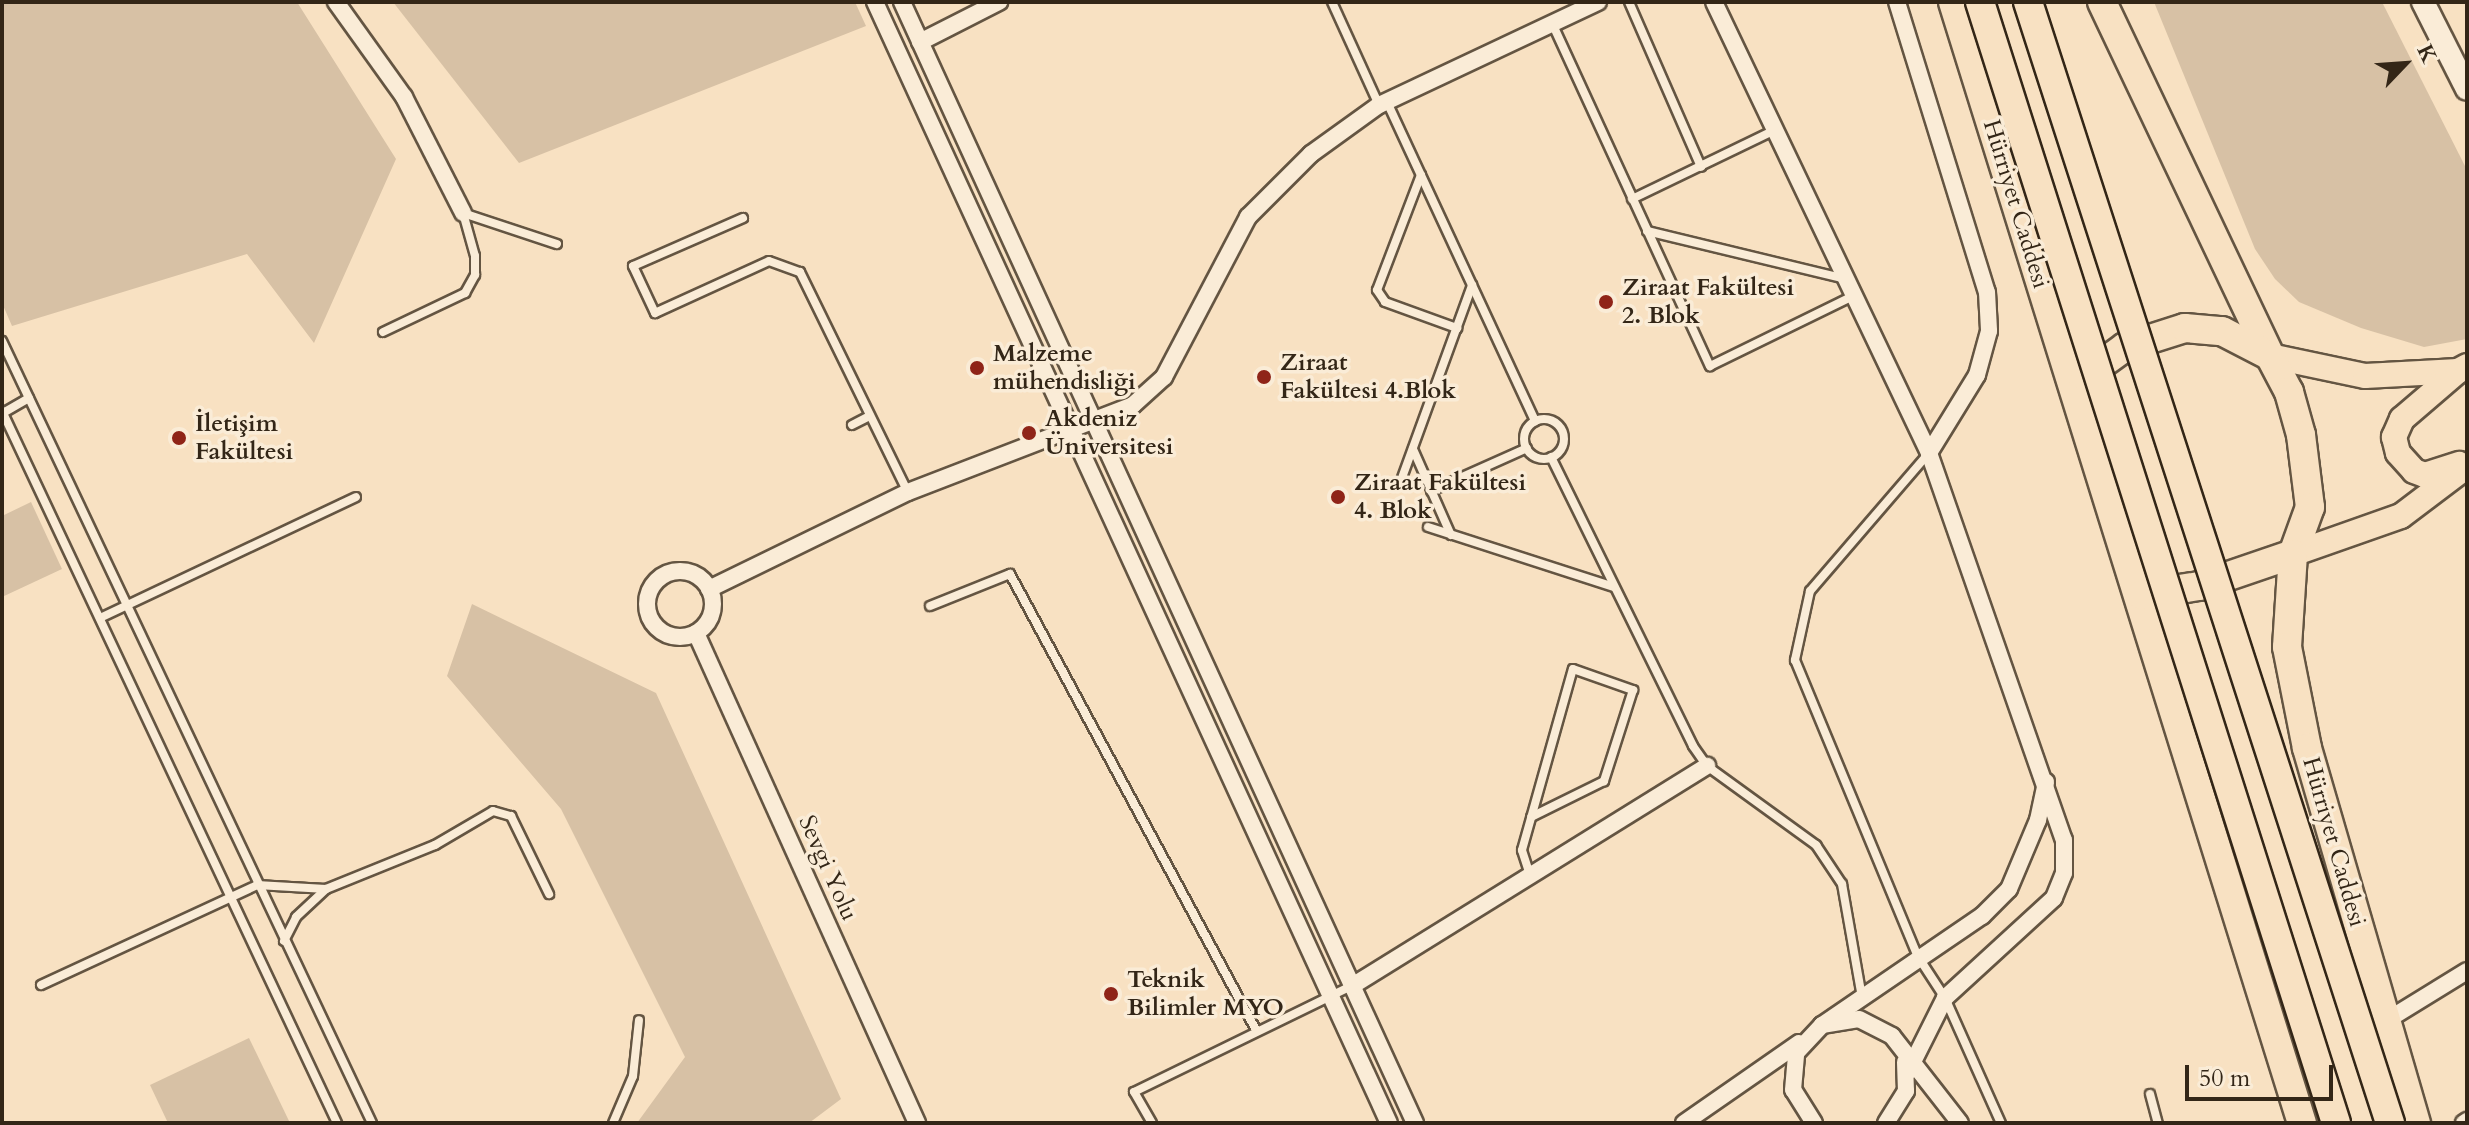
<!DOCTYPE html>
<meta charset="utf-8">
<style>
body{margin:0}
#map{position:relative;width:2469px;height:1125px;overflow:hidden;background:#f8e1c2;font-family:Cardo,serif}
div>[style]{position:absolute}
.green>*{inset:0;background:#d7c1a5}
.roads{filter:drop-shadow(2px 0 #645542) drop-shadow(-2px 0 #645542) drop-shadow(0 2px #645542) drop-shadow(0 -2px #645542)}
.lane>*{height:8px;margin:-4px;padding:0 4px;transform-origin:4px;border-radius:4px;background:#faecd7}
.lane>.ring{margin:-4px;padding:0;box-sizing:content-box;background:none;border:8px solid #faecd7;border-radius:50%}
.street>*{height:16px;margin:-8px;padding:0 8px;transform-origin:8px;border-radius:8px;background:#faecd7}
.street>.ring{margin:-8px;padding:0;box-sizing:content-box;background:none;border:16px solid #faecd7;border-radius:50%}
.secondary>*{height:22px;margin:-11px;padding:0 11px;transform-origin:11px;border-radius:11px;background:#faecd7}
.primary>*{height:24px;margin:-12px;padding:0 12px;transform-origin:12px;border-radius:12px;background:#f8e1c2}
.highway>*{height:28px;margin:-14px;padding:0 14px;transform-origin:14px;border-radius:14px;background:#f8e1c2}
.bridges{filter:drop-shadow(2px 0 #332617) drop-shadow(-2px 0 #332617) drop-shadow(0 2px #332617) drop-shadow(0 -2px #332617)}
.highway-bridge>*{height:28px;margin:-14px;padding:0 14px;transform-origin:14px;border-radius:14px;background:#f8e1c2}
.dots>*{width:22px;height:22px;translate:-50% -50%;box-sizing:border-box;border:4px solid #faecd7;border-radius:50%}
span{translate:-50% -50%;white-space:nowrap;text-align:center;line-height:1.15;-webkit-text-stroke:7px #faecd7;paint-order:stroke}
.street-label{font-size:24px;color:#332617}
.poi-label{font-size:24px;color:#332617;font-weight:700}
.left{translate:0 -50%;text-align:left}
.frame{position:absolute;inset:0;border:4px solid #332617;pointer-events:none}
.north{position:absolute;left:2365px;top:24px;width:80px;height:80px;-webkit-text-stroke:6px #faecd7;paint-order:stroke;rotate:65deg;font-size:22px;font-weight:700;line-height:32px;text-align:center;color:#332617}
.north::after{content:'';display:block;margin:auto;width:28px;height:36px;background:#332617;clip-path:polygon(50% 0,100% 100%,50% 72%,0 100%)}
.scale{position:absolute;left:2185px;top:1065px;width:148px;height:36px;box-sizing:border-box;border:4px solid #332617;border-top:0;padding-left:10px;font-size:24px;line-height:28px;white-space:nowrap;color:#332617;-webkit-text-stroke:6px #faecd7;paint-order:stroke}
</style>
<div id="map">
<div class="green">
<i style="clip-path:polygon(2px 2px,297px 2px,396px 159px,314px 343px,247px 254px,12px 326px,2px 303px)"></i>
<i style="clip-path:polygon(393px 2px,855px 2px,866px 26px,519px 163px)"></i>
<i style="clip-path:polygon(2154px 2px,2382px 2px,2467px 170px,2467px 339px,2424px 347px,2361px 328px,2299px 302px,2275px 279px,2255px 249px)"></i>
<i style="clip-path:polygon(31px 502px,62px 569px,2px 597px,2px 516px)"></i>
<i style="clip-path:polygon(472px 604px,656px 693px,841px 1099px,809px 1123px,637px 1123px,685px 1057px,561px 809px,447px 676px)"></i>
<i style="clip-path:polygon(249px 1038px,290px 1123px,168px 1123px,150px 1085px)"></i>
</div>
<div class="roads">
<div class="lane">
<i style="left:1332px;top:2px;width:113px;rotate:65.5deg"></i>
<i style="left:1629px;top:2px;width:180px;rotate:66.4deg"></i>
<i style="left:1552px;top:23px;width:378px;rotate:65.3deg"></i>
<i style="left:1710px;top:366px;width:159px;rotate:-26.1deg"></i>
<i style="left:1387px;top:102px;width:352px;rotate:65.1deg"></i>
<i style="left:1421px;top:175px;width:123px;rotate:110.9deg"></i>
<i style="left:1377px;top:290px;width:14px;rotate:56deg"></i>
<i style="left:1385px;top:302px;width:77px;rotate:19.9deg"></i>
<i style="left:1632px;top:199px;width:159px;rotate:-25.8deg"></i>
<i style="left:463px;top:213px;width:99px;rotate:18.3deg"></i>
<i style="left:743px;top:218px;width:120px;rotate:156.4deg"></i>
<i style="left:633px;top:266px;width:52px;rotate:64.9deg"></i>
<i style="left:655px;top:313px;width:125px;rotate:-24.5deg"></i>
<i style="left:769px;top:261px;width:33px;rotate:20deg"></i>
<i style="left:800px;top:272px;width:245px;rotate:63.9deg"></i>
<i style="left:1647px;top:231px;width:204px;rotate:13.6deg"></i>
<i style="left:383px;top:332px;width:91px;rotate:-25.4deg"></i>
<i style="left:465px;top:293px;width:21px;rotate:-61deg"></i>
<i style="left:475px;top:275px;width:19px;rotate:-90deg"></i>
<i style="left:475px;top:256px;width:45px;rotate:-105.6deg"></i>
<i style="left:2px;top:341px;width:865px;rotate:64.68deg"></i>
<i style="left:2px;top:411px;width:787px;rotate:64.8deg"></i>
<i style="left:3px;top:413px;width:30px;rotate:-30deg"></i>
<i class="ring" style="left:1524px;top:419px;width:32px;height:32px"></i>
<i style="left:852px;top:425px;width:20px;rotate:-27deg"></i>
<i style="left:1413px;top:449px;width:94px;rotate:66.2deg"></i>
<i style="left:1928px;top:454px;width:181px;rotate:130.7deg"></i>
<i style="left:1810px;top:591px;width:71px;rotate:102.3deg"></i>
<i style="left:1795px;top:660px;width:319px;rotate:67.5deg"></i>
<i style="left:1917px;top:955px;width:51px;rotate:56.9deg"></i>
<i style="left:1945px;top:998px;width:137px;rotate:65.9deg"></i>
<i style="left:1551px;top:457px;width:322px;rotate:63.8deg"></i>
<i style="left:1693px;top:746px;width:24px;rotate:55deg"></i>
<i style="left:1707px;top:766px;width:135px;rotate:35.9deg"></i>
<i style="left:1816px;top:845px;width:47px;rotate:56.3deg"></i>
<i style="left:1842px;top:884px;width:115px;rotate:80deg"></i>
<i style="left:1399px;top:486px;width:214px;rotate:-70deg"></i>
<i style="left:1431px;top:491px;width:105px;rotate:-24.1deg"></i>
<i style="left:1428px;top:527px;width:195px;rotate:17.9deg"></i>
<i style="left:930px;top:606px;width:86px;rotate:-21.8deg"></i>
<i style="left:1010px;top:574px;width:518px;rotate:61.65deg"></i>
<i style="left:100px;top:618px;width:283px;rotate:-25.3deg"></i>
<i style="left:1530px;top:875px;width:26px;rotate:-108deg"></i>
<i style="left:1522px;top:850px;width:188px;rotate:-74.3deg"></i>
<i style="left:1573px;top:669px;width:64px;rotate:19.3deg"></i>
<i style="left:1633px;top:690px;width:96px;rotate:107.7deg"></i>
<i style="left:1604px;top:781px;width:81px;rotate:153.7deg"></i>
<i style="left:284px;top:941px;width:27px;rotate:-63deg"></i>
<i style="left:296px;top:917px;width:41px;rotate:-43deg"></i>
<i style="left:326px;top:889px;width:118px;rotate:-22deg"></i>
<i style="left:435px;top:845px;width:67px;rotate:-30.4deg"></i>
<i style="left:493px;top:811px;width:19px;rotate:16deg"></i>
<i style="left:511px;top:816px;width:87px;rotate:64deg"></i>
<i style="left:41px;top:985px;width:238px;rotate:-24.8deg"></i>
<i style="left:257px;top:885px;width:69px;rotate:3.3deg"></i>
<i style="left:2150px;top:1094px;width:30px;rotate:75deg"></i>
<i style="left:613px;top:1123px;width:51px;rotate:-66.9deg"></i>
<i style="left:633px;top:1076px;width:56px;rotate:-83.9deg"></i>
<i style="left:1152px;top:1123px;width:36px;rotate:-120deg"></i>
<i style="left:1134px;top:1092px;width:242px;rotate:-26deg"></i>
</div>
<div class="street">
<i style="left:336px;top:2px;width:117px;rotate:54.4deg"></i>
<i style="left:404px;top:97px;width:130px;rotate:63deg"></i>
<i style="left:875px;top:2px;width:1233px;rotate:65.37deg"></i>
<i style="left:902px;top:2px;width:1233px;rotate:65.41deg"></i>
<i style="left:1714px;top:2px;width:500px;rotate:64.5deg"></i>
<i style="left:1929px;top:453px;width:410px;rotate:70.8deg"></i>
<i style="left:2064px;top:840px;width:33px;rotate:90deg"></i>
<i style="left:2064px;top:873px;width:27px;rotate:112deg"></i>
<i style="left:2054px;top:898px;width:148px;rotate:137.5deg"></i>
<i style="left:1945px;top:998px;width:83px;rotate:116.6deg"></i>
<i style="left:1897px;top:2px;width:304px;rotate:72.8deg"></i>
<i style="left:1987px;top:292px;width:39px;rotate:87deg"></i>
<i style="left:1989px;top:331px;width:46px;rotate:105.3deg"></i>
<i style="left:1977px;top:375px;width:92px;rotate:121.6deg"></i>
<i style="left:920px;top:42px;width:89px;rotate:-26.9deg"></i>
<i class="ring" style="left:647px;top:571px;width:50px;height:50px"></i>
<i style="left:709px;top:589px;width:221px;rotate:-26deg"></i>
<i style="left:908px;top:492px;width:241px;rotate:-21.1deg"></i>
<i style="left:1133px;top:405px;width:42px;rotate:-42.1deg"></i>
<i style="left:1164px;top:377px;width:181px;rotate:-62.3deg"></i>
<i style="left:1248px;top:217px;width:89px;rotate:-45deg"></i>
<i style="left:1311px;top:154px;width:84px;rotate:-35.8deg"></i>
<i style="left:1379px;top:105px;width:242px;rotate:-25.2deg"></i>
<i style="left:696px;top:633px;width:538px;rotate:65.72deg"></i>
<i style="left:1352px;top:986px;width:418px;rotate:-31.8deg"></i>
<i style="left:2384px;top:1022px;width:97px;rotate:-31.6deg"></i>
<i style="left:1822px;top:1025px;width:194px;rotate:-34.3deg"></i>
<i style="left:1982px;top:916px;width:38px;rotate:-45deg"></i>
<i style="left:2009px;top:889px;width:75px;rotate:-67.2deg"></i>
<i style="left:2038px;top:820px;width:39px;rotate:-78deg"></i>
<i style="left:1684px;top:1123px;width:140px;rotate:-34.8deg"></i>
<i style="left:1814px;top:1123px;width:39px;rotate:-122deg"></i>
<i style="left:1793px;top:1090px;width:37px;rotate:-85deg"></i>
<i style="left:1796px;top:1053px;width:38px;rotate:-47deg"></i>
<i style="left:1822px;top:1025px;width:37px;rotate:-9deg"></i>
<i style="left:1859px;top:1019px;width:37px;rotate:27deg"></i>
<i style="left:1892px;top:1036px;width:110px;rotate:52deg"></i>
<i style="left:1886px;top:1123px;width:38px;rotate:-58deg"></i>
<i style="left:1906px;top:1091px;width:29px;rotate:-92deg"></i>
<i style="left:2464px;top:1123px;width:4px;rotate:-34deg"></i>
</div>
<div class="secondary">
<i style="left:2423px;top:2px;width:97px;rotate:63.2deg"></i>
</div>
<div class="primary">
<i style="left:2270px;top:356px;width:97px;rotate:11.9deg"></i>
<i style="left:2365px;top:376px;width:93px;rotate:-3.1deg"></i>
<i style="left:2458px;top:371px;width:10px;rotate:-29deg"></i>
<i style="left:2458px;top:371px;width:74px;rotate:139.4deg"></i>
<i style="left:2402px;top:419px;width:20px;rotate:114deg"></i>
<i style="left:2394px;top:437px;width:16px;rotate:76deg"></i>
<i style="left:2398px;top:453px;width:24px;rotate:48deg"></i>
<i style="left:2414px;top:471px;width:12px;rotate:20deg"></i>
<i style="left:2425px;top:475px;width:36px;rotate:-18deg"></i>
<i style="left:2293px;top:554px;width:114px;rotate:-19.4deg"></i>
<i style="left:2401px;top:516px;width:83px;rotate:-37.1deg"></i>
</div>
<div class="highway">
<i style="left:1953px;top:2px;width:1174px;rotate:72.71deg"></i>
<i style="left:2102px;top:2px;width:392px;rotate:64.6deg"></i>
<i style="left:2083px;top:386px;width:10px;rotate:-79deg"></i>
<i style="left:2085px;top:376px;width:49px;rotate:-35.9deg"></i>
<i style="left:2125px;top:347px;width:63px;rotate:-17.6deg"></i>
<i style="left:2185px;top:328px;width:37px;rotate:5deg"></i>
<i style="left:2222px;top:331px;width:54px;rotate:27.5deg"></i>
<i style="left:2270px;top:356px;width:41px;rotate:62.2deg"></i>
<i style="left:2289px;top:392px;width:45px;rotate:74.4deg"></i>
<i style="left:2301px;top:435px;width:73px;rotate:82.9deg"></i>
<i style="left:2310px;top:507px;width:50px;rotate:109.9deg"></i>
<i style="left:2293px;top:554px;width:99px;rotate:161.2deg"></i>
<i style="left:2199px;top:586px;width:58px;rotate:171deg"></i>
<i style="left:2293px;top:554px;width:93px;rotate:93.7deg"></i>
<i style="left:2287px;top:647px;width:103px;rotate:78.8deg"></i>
<i style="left:2307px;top:748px;width:391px;rotate:73.8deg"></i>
</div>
</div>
<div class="bridges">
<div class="highway-bridge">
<i style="left:1980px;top:2px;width:1176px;rotate:72.38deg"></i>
<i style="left:2028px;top:2px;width:1178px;rotate:72.1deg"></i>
</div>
</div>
<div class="dots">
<i style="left:1606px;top:302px;background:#8f2418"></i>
<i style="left:977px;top:368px;background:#8f2418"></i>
<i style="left:1264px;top:377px;background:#8f2418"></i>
<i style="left:1029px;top:433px;background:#8f2418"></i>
<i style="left:179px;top:438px;background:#8f2418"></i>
<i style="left:1338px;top:497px;background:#8f2418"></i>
<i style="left:1111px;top:994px;background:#8f2418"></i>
</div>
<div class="street-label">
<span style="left:2016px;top:204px;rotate:73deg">Hürriyet Caddesi</span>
<span style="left:2334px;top:842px;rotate:74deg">Hürriyet Caddesi</span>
<span style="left:828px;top:868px;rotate:66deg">Sevgi Yolu</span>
</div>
<div class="poi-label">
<span class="left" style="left:1622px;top:302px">Ziraat Fakültesi<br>2. Blok</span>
<span class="left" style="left:993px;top:368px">Malzeme<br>mühendisliği</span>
<span class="left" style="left:1280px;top:377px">Ziraat<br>Fakültesi 4.Blok</span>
<span class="left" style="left:1045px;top:433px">Akdeniz<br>Üniversitesi</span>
<span class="left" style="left:195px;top:438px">İletişim<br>Fakültesi</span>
<span class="left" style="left:1354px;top:497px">Ziraat Fakültesi<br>4. Blok</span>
<span class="left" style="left:1127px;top:994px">Teknik<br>Bilimler MYO</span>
</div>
<div class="frame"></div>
<div class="north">K</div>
<div class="scale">50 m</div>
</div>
